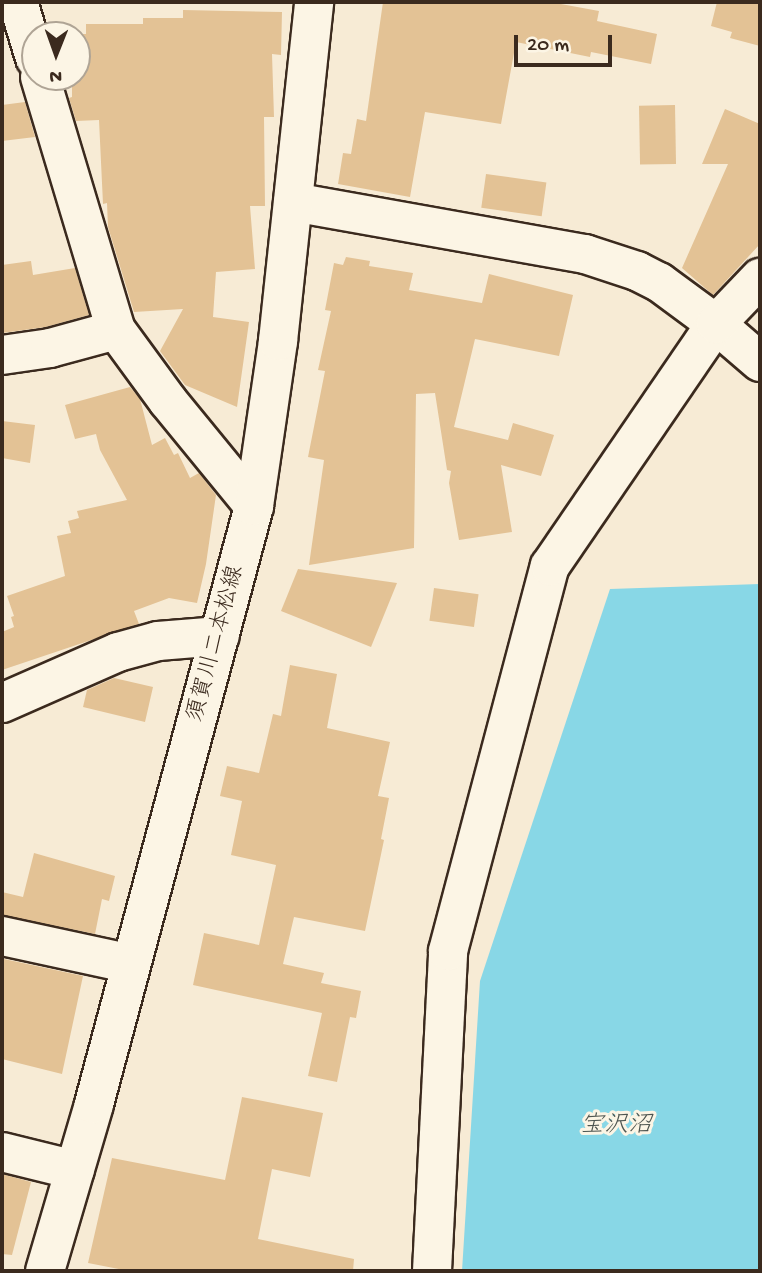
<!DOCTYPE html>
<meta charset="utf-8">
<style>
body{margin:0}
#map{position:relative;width:762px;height:1273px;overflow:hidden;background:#f7ebd5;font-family:"Gochi Hand","Klee One",sans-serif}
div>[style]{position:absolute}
.water>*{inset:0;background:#88d7e6}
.building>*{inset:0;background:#e3c295;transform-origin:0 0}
.roads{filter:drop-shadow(2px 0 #3b2a1e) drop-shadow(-2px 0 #3b2a1e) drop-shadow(0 2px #3b2a1e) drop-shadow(0 -2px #3b2a1e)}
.minor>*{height:38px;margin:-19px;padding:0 19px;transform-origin:19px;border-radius:19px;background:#fcf5e5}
.secondary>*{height:38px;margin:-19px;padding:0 19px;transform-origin:19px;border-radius:19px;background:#fcf5e5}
span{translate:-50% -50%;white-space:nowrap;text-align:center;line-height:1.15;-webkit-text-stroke:6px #fcf5e5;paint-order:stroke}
.street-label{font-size:23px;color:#3b2a1e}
.water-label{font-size:24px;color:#4e5550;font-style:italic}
.frame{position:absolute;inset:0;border:4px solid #3b2a1e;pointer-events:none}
.north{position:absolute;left:21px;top:21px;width:70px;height:70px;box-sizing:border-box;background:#fcf5e5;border:2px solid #afa495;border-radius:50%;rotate:181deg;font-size:19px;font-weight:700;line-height:28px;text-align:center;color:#3b2a1e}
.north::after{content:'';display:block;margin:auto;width:24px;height:32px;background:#3b2a1e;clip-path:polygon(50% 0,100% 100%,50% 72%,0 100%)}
.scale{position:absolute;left:514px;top:35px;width:98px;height:32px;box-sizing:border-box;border:4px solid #3b2a1e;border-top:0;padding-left:9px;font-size:21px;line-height:24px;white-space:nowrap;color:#3b2a1e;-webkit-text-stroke:5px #fcf5e5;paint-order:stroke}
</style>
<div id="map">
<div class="water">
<i style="clip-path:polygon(760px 584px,760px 1271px,462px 1271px,480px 981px,610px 589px)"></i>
</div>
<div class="building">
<i style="clip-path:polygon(383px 2px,550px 2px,599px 11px,597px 21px,657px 34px,651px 64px,591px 52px,590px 57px,516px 42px,501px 124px,425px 112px,410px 197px,338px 184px,343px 153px,351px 154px,357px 119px,366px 121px)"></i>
<i style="clip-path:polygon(717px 2px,760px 2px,760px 46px,730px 38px,732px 32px,711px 26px)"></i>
<i style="clip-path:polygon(183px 10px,282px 12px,281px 55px,272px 54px,274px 117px,264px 117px,265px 206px,250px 206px,255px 269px,216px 272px,213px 317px,249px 322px,237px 407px,185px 385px,160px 351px,183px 309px,134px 312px,108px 227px,107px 203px,103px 204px,99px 120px,76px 121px,69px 98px,72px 97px,72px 77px,77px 77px,77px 35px,71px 34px,86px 34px,86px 24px,143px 24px,143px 18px,183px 18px)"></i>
<i style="clip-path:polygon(25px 102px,35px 137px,2px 141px,2px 105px)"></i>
<i style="left:675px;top:105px;width:59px;height:36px;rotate:89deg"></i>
<i style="clip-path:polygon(725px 109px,760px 124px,760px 244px,713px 295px,682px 268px,728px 164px,702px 164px)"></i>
<i style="left:486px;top:174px;width:61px;height:34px;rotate:8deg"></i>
<i style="clip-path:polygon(346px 257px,370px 261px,369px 266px,413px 273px,409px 290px,482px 303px,489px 274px,573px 295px,559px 356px,475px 339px,454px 427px,508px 440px,513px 423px,554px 435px,541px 476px,501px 465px,512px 532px,459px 540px,449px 483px,451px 471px,447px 470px,435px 393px,416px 394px,414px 548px,309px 565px,324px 460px,308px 457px,325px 371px,318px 370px,331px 311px,325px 310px,334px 263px,343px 265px)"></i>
<i style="clip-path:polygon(31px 261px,33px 275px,75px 268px,89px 315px,46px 327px,2px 333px,2px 265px)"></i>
<i style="clip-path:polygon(130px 387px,140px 399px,152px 445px,165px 438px,174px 455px,178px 453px,190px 478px,199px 473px,216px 495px,206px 564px,197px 603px,169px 598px,134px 611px,139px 624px,2px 670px,2px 632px,14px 627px,11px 617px,14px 616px,7px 596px,65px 576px,57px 536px,71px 533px,68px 521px,79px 518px,77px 511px,127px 500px,100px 450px,96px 434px,75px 439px,65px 405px)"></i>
<i style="clip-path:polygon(2px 421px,35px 425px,30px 463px,2px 458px)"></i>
<i style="clip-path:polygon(298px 569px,397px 583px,371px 647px,281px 611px)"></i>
<i style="left:434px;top:588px;width:45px;height:33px;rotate:8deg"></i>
<i style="clip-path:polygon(290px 665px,337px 674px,327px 728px,390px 742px,378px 796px,389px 798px,381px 839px,384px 840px,365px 931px,294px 917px,283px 964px,324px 973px,321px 983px,361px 991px,356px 1018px,350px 1017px,337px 1082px,308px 1076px,322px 1013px,193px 985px,204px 933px,259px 945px,276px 865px,231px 855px,242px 801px,220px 796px,227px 766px,259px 773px,273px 714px,281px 716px)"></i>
<i style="clip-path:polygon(114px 678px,153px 687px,145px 722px,83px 707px,87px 690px)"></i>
<i style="clip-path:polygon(34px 853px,115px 876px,109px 901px,102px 899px,95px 934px,2px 915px,2px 892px,23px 897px)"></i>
<i style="clip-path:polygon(4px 959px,83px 976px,62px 1074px,2px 1059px)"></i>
<i style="clip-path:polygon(242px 1097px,323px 1113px,310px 1177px,272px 1169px,258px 1239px,354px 1259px,353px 1271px,129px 1271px,88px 1263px,112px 1158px,225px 1180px)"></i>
<i style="clip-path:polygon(2px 1174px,31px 1182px,12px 1255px,2px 1254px)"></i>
</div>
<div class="roads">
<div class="minor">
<i style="left:18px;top:2px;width:59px;rotate:73.1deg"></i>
<i style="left:40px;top:77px;width:264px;rotate:73.3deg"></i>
<i style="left:116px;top:330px;width:88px;rotate:53.8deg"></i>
<i style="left:168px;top:401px;width:136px;rotate:50.7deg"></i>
<i style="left:293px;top:202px;width:297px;rotate:10.1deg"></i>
<i style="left:585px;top:254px;width:55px;rotate:18.1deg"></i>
<i style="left:637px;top:271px;width:25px;rotate:27deg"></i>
<i style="left:659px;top:282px;width:71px;rotate:36.4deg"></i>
<i style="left:716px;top:324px;width:58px;rotate:40.8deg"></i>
<i style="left:2px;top:355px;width:49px;rotate:-8.3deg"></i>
<i style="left:50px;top:348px;width:68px;rotate:-15.3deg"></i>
<i style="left:2px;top:703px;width:127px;rotate:-23.7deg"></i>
<i style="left:118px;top:652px;width:41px;rotate:-15.4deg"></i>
<i style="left:158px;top:641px;width:62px;rotate:-4.6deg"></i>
<i style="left:2px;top:936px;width:132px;rotate:12.2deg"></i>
<i style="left:2px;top:1152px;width:75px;rotate:13.9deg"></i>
<i style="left:432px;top:1271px;width:320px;rotate:-87.1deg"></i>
<i style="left:448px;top:951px;width:398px;rotate:-75.2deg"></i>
<i style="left:550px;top:566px;width:293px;rotate:-55.6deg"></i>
<i style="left:716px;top:324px;width:64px;rotate:-46.3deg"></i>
</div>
<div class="secondary">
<i style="left:45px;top:1271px;width:174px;rotate:-73.6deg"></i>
<i style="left:94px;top:1104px;width:619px;rotate:-75.02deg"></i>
<i style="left:254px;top:506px;width:167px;rotate:-81.7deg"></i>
<i style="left:278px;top:341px;width:341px;rotate:-83.9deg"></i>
</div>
</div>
<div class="street-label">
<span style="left:217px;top:644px;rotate:-75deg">須賀川二本松線</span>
</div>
<div class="water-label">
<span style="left:616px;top:1127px">宝沢沼</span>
</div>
<div class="frame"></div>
<div class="north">N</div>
<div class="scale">20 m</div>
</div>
